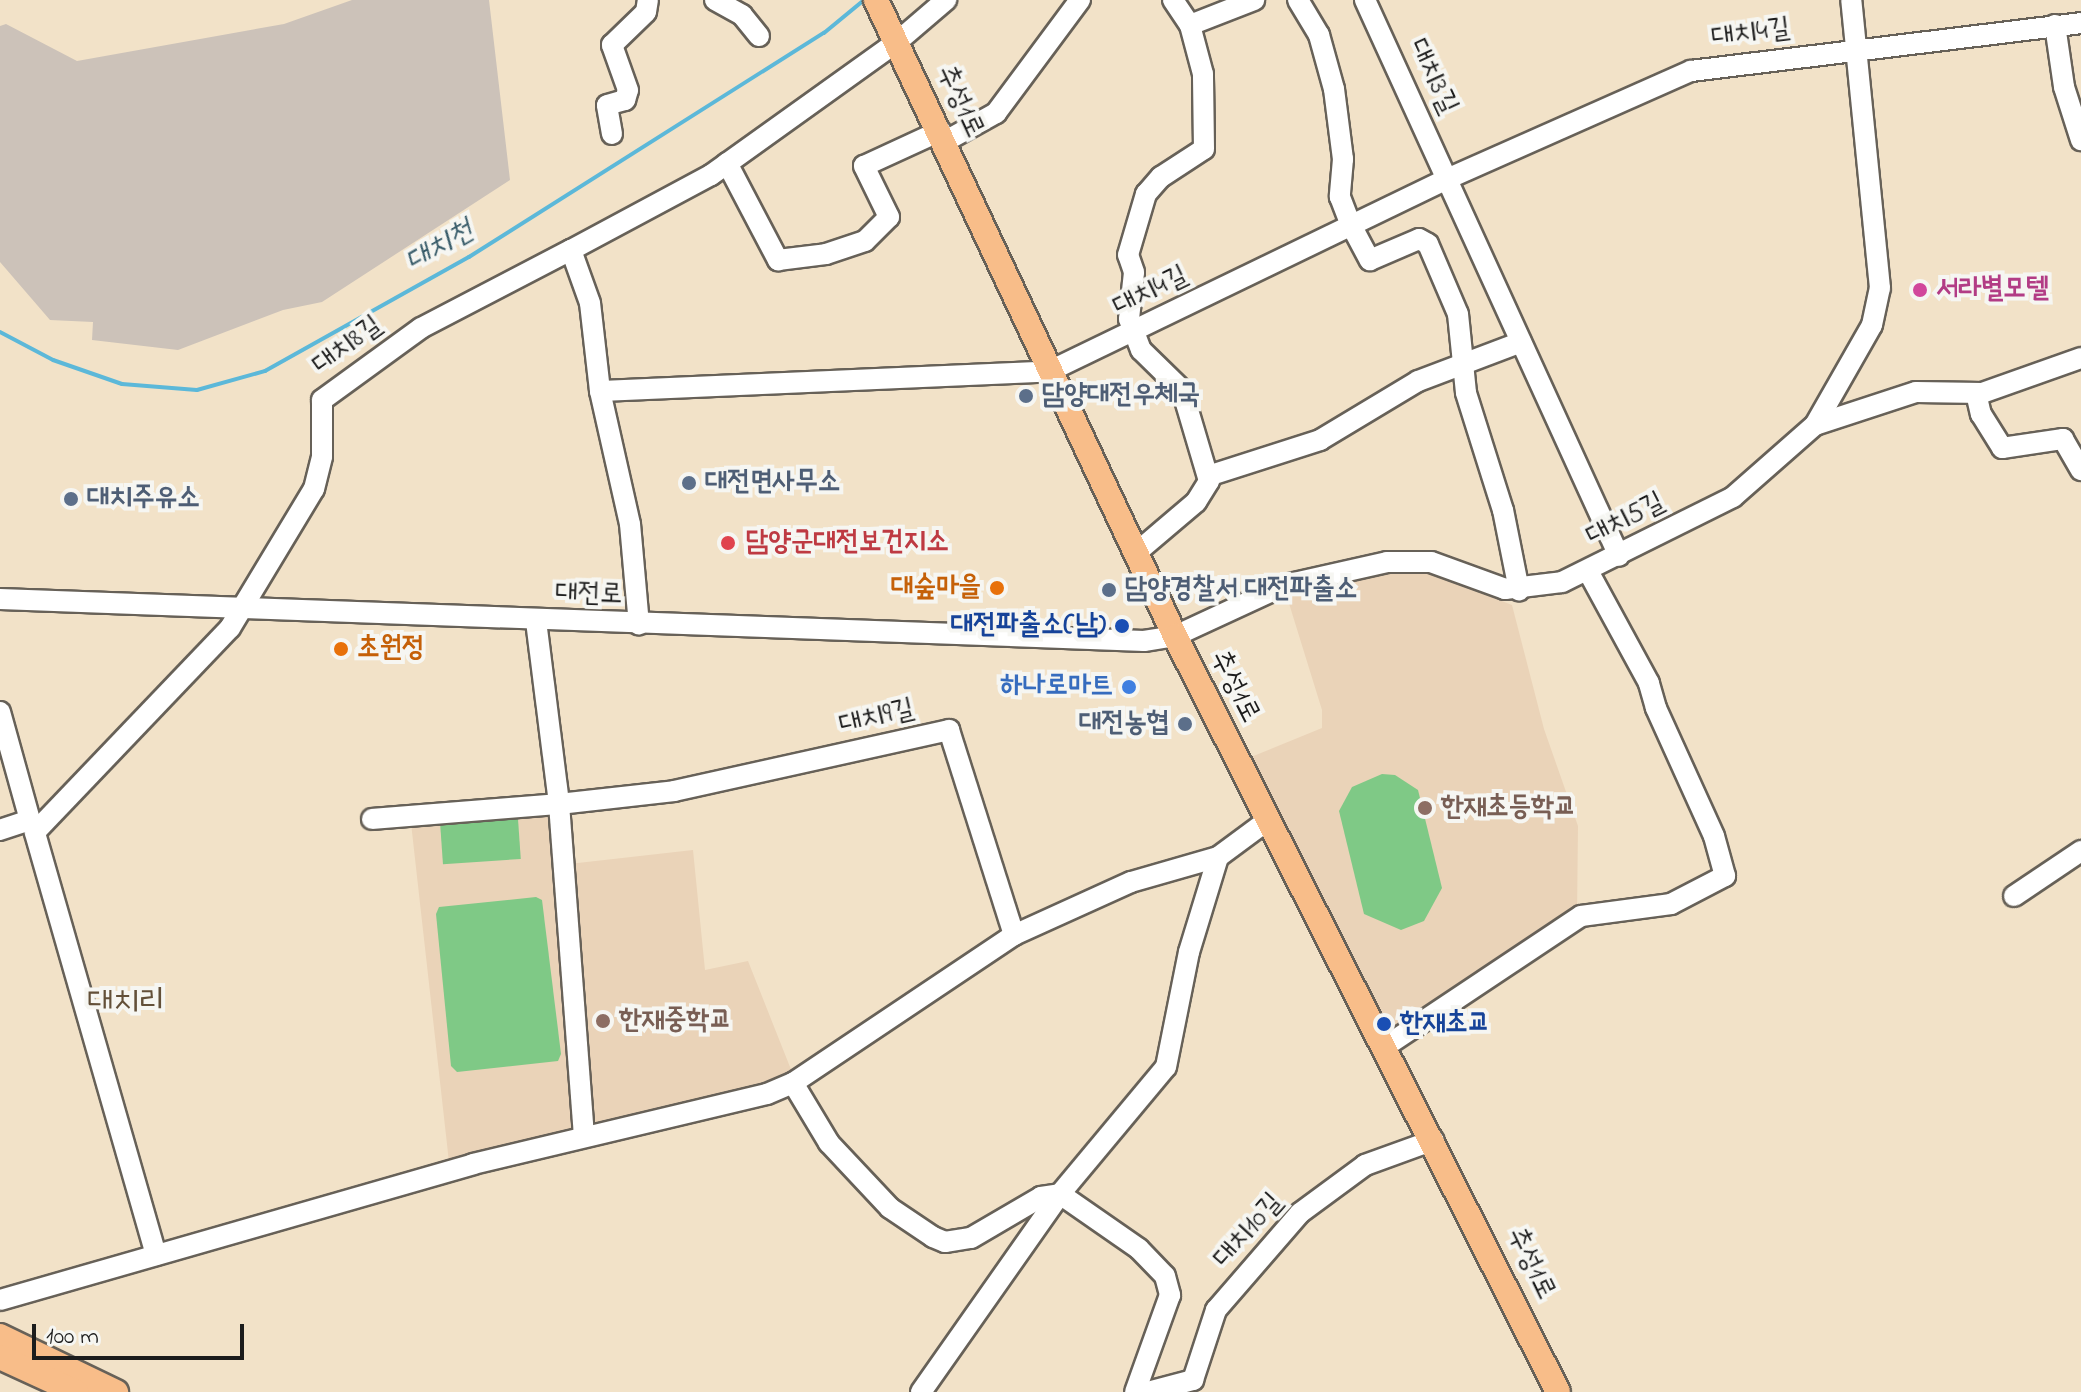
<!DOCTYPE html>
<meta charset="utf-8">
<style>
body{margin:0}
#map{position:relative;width:2081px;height:1392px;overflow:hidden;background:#f2e2c8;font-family:"Indie Flower","Poor Story",sans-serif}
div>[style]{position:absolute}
.built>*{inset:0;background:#ead3b8}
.industrial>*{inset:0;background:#ccc2b9}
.green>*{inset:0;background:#7fc986;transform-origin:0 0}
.stream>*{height:4px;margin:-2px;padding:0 2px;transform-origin:2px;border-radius:2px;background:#5cb8d9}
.roads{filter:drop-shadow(2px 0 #676158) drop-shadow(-2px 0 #676158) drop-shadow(0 2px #676158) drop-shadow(0 -2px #676158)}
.minor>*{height:20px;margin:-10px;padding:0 10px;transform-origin:10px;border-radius:10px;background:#fff}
.major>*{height:24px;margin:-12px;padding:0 12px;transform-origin:12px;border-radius:12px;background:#f8bd89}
.dots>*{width:22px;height:22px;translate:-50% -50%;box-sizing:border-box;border:4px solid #f6f6f2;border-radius:50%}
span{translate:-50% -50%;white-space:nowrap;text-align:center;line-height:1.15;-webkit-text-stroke:8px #f6f6f2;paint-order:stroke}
.street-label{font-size:28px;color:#1c1c1c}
.hotel-label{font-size:28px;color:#b23c85;font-weight:700}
.left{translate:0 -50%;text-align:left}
.service-label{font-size:28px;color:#4e5e75;font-weight:700}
.right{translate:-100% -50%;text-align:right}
.health-label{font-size:28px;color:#be3a42;font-weight:700}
.food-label{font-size:28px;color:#c56008;font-weight:700}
.transit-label{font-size:28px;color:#164399;font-weight:700}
.shop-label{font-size:28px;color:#366cbe;font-weight:700}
.education-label{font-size:28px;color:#785e54;font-weight:700}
.water-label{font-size:30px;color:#365a68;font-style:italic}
.quarter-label{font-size:32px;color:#635039}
.scale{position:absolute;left:32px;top:1324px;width:212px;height:36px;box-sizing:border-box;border:4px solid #1c1c1c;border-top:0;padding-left:10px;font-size:24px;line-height:28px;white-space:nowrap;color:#1c1c1c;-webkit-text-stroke:6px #f6f6f2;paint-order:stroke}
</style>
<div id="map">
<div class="built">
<i style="clip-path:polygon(1427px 572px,1512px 605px,1544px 729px,1578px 826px,1577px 916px,1392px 1038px,1251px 757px,1322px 728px,1322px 710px,1287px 597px,1361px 575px)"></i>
<i style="clip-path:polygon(554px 812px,560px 865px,693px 850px,705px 970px,748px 961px,792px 1072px,767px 1084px,449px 1162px,411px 823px)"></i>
</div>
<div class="industrial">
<i style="clip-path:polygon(352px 0,489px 0,510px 180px,322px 302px,283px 310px,178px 350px,92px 340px,93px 322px,50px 320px,0 262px,0 26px,6px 24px,77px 61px,284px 24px)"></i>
</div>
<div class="green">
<i style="clip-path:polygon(1382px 774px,1395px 775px,1418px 790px,1442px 888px,1424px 921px,1401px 930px,1364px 914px,1339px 811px,1352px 787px)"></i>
<i style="left:518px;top:819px;width:40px;height:78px;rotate:86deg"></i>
<i style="clip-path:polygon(536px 897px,542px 900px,561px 1054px,558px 1061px,457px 1072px,451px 1066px,436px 914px,439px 907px)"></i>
</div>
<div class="stream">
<i style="left:0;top:332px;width:60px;rotate:27.8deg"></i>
<i style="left:53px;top:360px;width:73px;rotate:19.2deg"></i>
<i style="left:122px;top:384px;width:75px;rotate:4.6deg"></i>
<i style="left:197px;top:390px;width:71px;rotate:-15.6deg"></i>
<i style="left:265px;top:371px;width:234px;rotate:-29.2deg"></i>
<i style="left:469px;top:257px;width:420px;rotate:-32.3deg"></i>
<i style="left:824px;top:33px;width:52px;rotate:-39.5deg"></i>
</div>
<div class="roads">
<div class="minor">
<i style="left:715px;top:0;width:31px;rotate:29deg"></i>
<i style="left:742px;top:15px;width:27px;rotate:51deg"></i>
<i style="left:1173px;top:0;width:30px;rotate:56deg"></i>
<i style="left:1190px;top:25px;width:69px;rotate:-21.3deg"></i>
<i style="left:1298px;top:0;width:41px;rotate:59deg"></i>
<i style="left:1319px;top:35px;width:56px;rotate:74.5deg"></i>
<i style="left:1334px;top:89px;width:71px;rotate:82.7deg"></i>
<i style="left:1343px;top:159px;width:38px;rotate:95deg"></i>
<i style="left:1340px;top:197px;width:30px;rotate:69deg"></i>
<i style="left:1351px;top:225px;width:40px;rotate:62deg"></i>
<i style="left:1370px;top:260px;width:53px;rotate:-23.2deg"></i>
<i style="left:1419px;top:239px;width:10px;rotate:29deg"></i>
<i style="left:1428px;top:244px;width:76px;rotate:66.8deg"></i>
<i style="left:1458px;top:314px;width:79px;rotate:84.2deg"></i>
<i style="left:1466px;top:393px;width:123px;rotate:72.5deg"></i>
<i style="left:1503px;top:510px;width:82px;rotate:78.7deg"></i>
<i style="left:1365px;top:0;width:611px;rotate:65.45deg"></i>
<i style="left:2055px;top:25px;width:63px;rotate:81.7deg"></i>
<i style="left:2064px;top:87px;width:56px;rotate:72.2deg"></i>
<i style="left:612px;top:134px;width:29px;rotate:-100deg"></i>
<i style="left:607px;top:105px;width:19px;rotate:-16deg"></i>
<i style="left:625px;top:100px;width:10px;rotate:-73deg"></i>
<i style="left:628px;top:90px;width:48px;rotate:-109.6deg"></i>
<i style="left:612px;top:45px;width:47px;rotate:-44.1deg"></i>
<i style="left:646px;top:12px;width:12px;rotate:-81deg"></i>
<i style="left:944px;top:142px;width:60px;rotate:-29.1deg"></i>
<i style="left:996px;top:113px;width:141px;rotate:-53.4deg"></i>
<i style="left:727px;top:163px;width:110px;rotate:62.3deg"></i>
<i style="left:778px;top:260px;width:48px;rotate:-7.1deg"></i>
<i style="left:826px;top:254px;width:41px;rotate:-18.4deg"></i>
<i style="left:865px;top:241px;width:34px;rotate:-45deg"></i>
<i style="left:889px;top:217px;width:57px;rotate:-116.1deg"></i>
<i style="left:864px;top:166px;width:84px;rotate:-24.7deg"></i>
<i style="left:571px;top:250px;width:159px;rotate:-28.2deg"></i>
<i style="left:711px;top:175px;width:229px;rotate:-35.6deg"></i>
<i style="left:897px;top:42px;width:65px;rotate:-40.6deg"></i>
<i style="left:600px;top:391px;width:136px;rotate:77.3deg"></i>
<i style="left:630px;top:524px;width:101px;rotate:84.9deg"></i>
<i style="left:1976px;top:393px;width:22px;rotate:77deg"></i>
<i style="left:1981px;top:414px;width:40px;rotate:58deg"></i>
<i style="left:2002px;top:448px;width:62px;rotate:-8.4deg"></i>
<i style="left:2063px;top:439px;width:36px;rotate:60deg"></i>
<i style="left:1815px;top:425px;width:115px;rotate:-60.3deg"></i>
<i style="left:1872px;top:325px;width:38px;rotate:-78deg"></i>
<i style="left:1880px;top:288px;width:289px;rotate:-95.7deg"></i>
<i style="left:1208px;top:476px;width:118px;rotate:-17.8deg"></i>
<i style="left:1320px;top:440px;width:114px;rotate:-31deg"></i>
<i style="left:1418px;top:381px;width:110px;rotate:-20.7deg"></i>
<i style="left:1136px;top:553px;width:79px;rotate:-40.4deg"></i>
<i style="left:1196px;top:502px;width:25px;rotate:-58deg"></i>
<i style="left:1209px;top:481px;width:95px;rotate:-106.5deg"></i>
<i style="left:1182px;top:390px;width:57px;rotate:-135.7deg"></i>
<i style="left:1141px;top:350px;width:33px;rotate:-111deg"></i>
<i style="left:1129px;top:319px;width:47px;rotate:-83.9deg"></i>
<i style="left:1134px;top:272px;width:18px;rotate:-109deg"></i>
<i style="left:1128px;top:255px;width:64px;rotate:-73.6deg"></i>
<i style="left:1146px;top:194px;width:23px;rotate:-49deg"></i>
<i style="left:1161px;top:177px;width:51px;rotate:-33.1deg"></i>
<i style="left:1204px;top:149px;width:75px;rotate:-90.8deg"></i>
<i style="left:1203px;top:74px;width:51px;rotate:-104.9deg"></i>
<i style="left:0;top:599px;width:1145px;rotate:2.1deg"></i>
<i style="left:1144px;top:641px;width:31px;rotate:-9deg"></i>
<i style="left:1175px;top:636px;width:121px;rotate:-24.9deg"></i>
<i style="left:1285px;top:585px;width:105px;rotate:-12.7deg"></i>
<i style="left:1387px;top:562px;width:44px"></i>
<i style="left:1431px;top:562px;width:79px;rotate:20deg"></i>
<i style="left:1505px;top:589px;width:57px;rotate:-7deg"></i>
<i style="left:1562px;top:582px;width:191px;rotate:-26.4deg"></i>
<i style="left:1733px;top:497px;width:109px;rotate:-41.3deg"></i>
<i style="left:1815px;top:425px;width:106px;rotate:-18.1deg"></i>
<i style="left:1916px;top:392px;width:66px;rotate:0.9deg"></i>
<i style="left:1982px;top:393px;width:105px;rotate:-19.5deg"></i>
<i style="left:536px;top:621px;width:184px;rotate:82.8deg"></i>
<i style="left:559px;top:804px;width:116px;rotate:-6.4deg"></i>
<i style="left:674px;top:791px;width:282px;rotate:-12.5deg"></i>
<i style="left:949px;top:730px;width:215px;rotate:72.4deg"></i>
<i style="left:1014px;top:935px;width:128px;rotate:-24.4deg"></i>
<i style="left:1131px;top:882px;width:91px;rotate:-16deg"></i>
<i style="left:1218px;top:857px;width:62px;rotate:-36.5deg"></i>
<i style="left:0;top:712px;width:112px;rotate:74.5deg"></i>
<i style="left:30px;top:820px;width:32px;rotate:162deg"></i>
<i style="left:372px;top:819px;width:188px;rotate:-4.6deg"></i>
<i style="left:559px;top:804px;width:331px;rotate:85.7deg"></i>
<i style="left:2014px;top:896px;width:81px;rotate:-33.9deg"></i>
<i style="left:1014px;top:935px;width:266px;rotate:146.2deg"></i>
<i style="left:793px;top:1083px;width:70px;rotate:59deg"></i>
<i style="left:829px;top:1143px;width:89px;rotate:46.8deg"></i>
<i style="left:890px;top:1208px;width:52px;rotate:34deg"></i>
<i style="left:933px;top:1237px;width:13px;rotate:23deg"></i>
<i style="left:945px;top:1242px;width:26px;rotate:-9deg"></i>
<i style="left:971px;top:1238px;width:81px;rotate:-30.4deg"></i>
<i style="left:1041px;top:1197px;width:19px;rotate:-9deg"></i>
<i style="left:1060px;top:1194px;width:96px;rotate:34.8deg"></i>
<i style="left:1139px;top:1249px;width:37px;rotate:46deg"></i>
<i style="left:1165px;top:1276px;width:20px;rotate:75deg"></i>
<i style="left:1170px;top:1295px;width:103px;rotate:109.8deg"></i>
<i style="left:1386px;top:1046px;width:234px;rotate:-33.7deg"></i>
<i style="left:1581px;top:916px;width:91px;rotate:-7.6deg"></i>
<i style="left:1671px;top:904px;width:61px;rotate:-27.4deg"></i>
<i style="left:1725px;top:876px;width:41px;rotate:-105.4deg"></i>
<i style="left:1714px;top:836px;width:141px;rotate:-114.4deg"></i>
<i style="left:1656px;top:708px;width:26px;rotate:-106deg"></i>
<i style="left:1649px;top:683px;width:128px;rotate:-118.6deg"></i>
<i style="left:156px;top:1255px;width:440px;rotate:-106deg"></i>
<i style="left:35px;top:832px;width:282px;rotate:-46.3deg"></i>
<i style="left:230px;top:628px;width:162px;rotate:-58.9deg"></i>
<i style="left:314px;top:489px;width:34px;rotate:-76deg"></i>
<i style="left:322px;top:456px;width:56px;rotate:-90deg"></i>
<i style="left:322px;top:400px;width:122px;rotate:-36deg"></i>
<i style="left:421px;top:328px;width:169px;rotate:-27.5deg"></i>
<i style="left:571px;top:250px;width:56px;rotate:70.3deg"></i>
<i style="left:590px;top:303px;width:89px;rotate:83.5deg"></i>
<i style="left:600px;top:391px;width:450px;rotate:-2.5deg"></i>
<i style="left:1050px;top:371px;width:443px;rotate:-25.8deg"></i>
<i style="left:1449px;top:178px;width:265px;rotate:-23.9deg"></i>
<i style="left:1691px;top:71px;width:393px;rotate:-7deg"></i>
<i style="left:0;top:1300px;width:492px;rotate:-16deg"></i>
<i style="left:473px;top:1164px;width:302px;rotate:-13.4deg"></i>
<i style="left:767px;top:1094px;width:28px;rotate:-23deg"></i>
<i style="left:921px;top:1392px;width:242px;rotate:-54.9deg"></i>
<i style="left:1060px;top:1194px;width:165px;rotate:-50.2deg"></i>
<i style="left:1166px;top:1067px;width:117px;rotate:-78.7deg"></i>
<i style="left:1189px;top:952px;width:99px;rotate:-73deg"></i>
<i style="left:1148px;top:1392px;width:47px;rotate:-14.9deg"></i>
<i style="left:1193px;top:1380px;width:74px;rotate:-71.8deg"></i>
<i style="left:1216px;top:1310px;width:128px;rotate:-49.1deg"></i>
<i style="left:1300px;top:1213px;width:81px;rotate:-36.4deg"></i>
<i style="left:1365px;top:1165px;width:73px;rotate:-19.9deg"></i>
</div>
<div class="major">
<i style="left:876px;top:0;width:703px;rotate:64.82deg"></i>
<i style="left:1175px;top:636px;width:847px;rotate:63.13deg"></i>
<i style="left:0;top:1336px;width:129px;rotate:25.8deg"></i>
<i style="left:0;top:1357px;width:84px;rotate:24.7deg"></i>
</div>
</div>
<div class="dots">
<i style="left:1920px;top:290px;background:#d1479c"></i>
<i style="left:1026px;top:396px;background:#5c6f8a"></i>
<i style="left:689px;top:483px;background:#5c6f8a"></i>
<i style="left:71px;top:499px;background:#5c6f8a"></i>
<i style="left:728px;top:543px;background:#e0444e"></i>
<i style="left:997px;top:588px;background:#e8710a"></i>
<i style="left:1109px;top:590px;background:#5c6f8a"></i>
<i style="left:1122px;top:626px;background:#1a4fb4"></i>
<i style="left:341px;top:649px;background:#e8710a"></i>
<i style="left:1129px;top:687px;background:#3f7fe0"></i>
<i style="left:1185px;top:724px;background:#5c6f8a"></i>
<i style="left:1425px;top:808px;background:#8d6e63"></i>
<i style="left:603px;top:1021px;background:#8d6e63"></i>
<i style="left:1384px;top:1024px;background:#1a4fb4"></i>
</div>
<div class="street-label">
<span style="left:1751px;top:34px;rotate:-7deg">대치4길</span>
<span style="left:1432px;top:77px;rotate:65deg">대치3길</span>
<span style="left:959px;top:102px;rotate:65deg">추성1로</span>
<span style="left:1151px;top:292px;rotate:-26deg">대치4길</span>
<span style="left:348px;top:346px;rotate:-36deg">대치8길</span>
<span style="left:1626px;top:520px;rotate:-27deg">대치5길</span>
<span style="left:589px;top:595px;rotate:2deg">대전로</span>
<span style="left:1234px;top:687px;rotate:63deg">추성1로</span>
<span style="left:877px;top:718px;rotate:-13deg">대치9길</span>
<span style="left:1249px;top:1231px;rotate:-48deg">대치10길</span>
<span style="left:1530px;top:1264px;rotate:64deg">추성1로</span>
</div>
<div class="hotel-label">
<span class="left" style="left:1936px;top:290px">서라별모텔</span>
</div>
<div class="service-label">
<span class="left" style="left:1042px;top:396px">담양대전우체국</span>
<span class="left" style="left:705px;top:483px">대전면사무소</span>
<span class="left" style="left:87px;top:499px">대치주유소</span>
<span class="left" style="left:1125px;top:590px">담양경찰서 대전파출소</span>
<span class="right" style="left:1169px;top:724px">대전농협</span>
</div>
<div class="health-label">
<span class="left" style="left:746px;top:543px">담양군대전보건지소</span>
</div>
<div class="food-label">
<span class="right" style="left:981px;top:588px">대숲마을</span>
<span class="left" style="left:357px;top:649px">초원정</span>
</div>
<div class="transit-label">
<span class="right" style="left:1106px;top:626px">대전파출소(남)</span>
<span class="left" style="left:1400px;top:1024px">한재초교</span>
</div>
<div class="shop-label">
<span class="right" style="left:1113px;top:687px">하나로마트</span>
</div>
<div class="education-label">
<span class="left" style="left:1441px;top:808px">한재초등학교</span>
<span class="left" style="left:619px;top:1021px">한재중학교</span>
</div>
<div class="water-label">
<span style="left:440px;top:247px;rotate:-30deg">대치천</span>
</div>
<div class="quarter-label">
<span style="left:126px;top:1003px">대치리</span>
</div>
<div class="scale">100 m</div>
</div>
